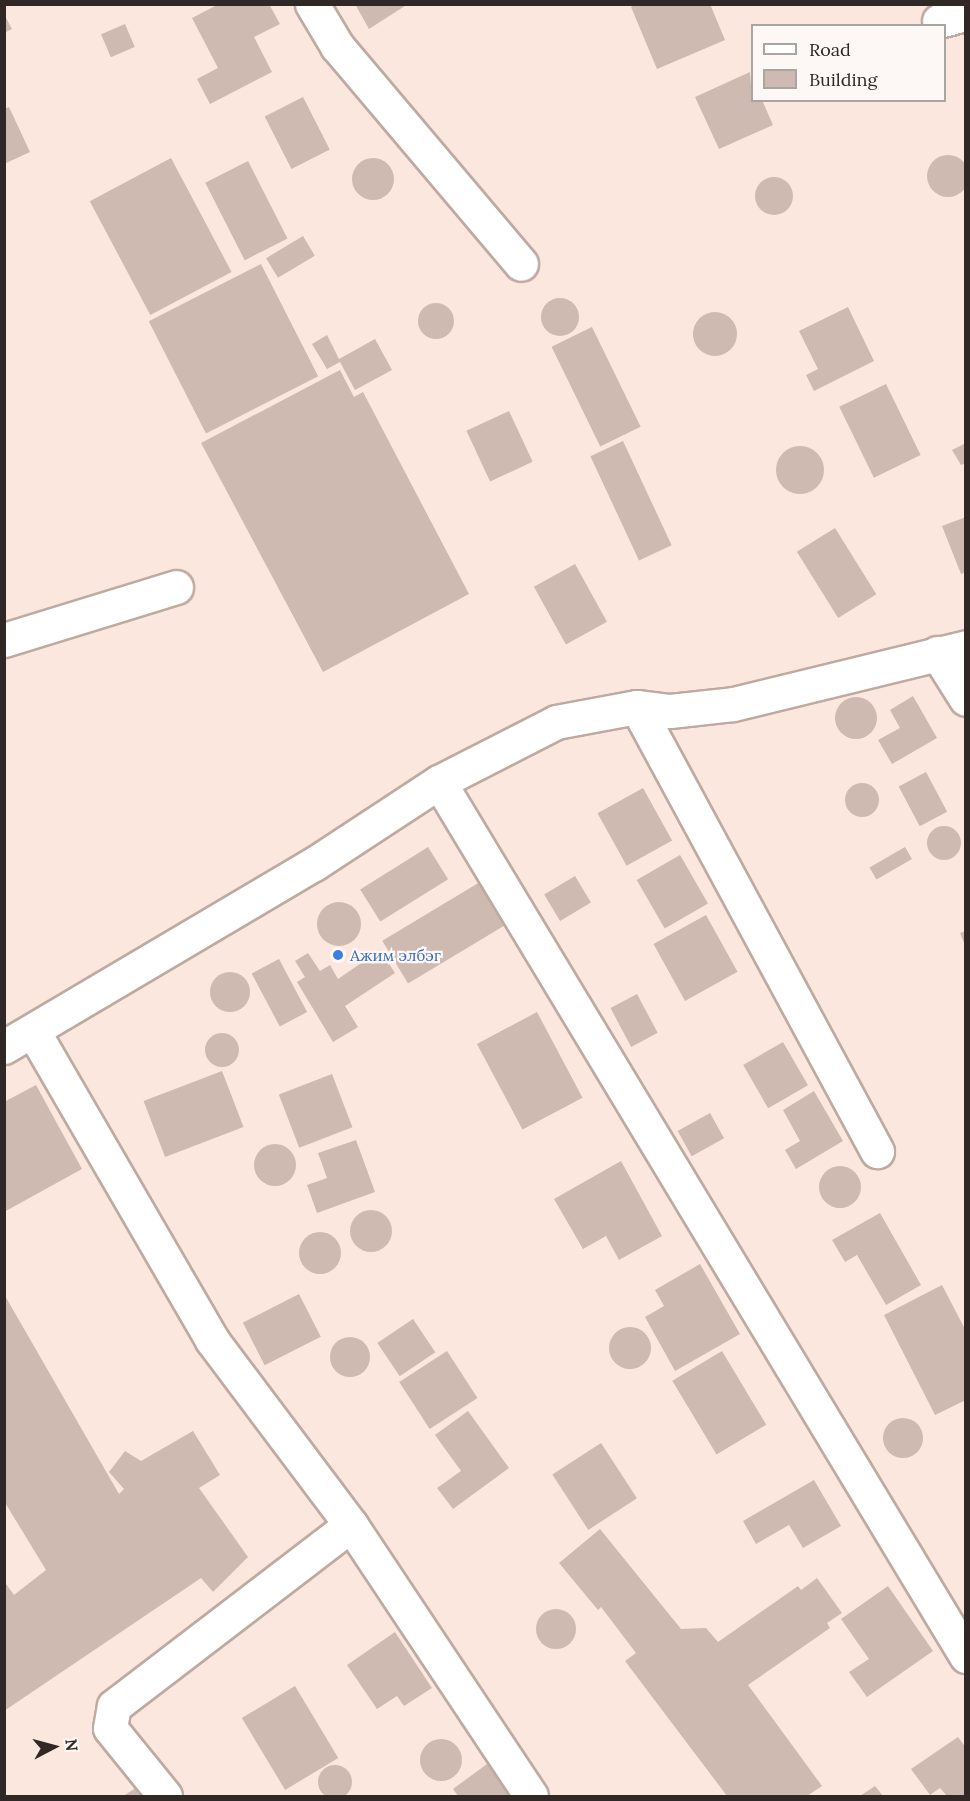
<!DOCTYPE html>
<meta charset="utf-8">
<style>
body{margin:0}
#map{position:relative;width:970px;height:1801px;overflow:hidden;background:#fce7de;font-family:Lora,serif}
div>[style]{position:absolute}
.building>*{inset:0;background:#cebab1;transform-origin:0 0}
.round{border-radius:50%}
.roads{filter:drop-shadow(2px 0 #bdaaa1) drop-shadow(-2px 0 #bdaaa1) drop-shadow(0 2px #bdaaa1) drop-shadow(0 -2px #bdaaa1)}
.minor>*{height:33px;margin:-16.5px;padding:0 16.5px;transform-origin:16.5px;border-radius:16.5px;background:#fff}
.dots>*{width:16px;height:16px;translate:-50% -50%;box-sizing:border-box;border:3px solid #fdf8f6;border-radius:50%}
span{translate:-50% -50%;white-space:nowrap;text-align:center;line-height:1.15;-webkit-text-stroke:4.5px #fdf8f6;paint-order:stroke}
.shop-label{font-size:16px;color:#366cbe}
.left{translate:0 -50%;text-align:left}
.frame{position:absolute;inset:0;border:6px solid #302825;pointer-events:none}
.legend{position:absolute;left:751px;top:24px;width:195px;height:78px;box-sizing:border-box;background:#fdf8f6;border:2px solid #aba5a2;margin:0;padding:8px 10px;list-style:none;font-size:18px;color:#302825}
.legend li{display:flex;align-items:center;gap:12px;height:30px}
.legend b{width:30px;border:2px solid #aba5a2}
.north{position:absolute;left:24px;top:1717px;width:60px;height:60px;-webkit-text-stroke:4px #fdf8f6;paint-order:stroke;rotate:84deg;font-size:16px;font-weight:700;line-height:24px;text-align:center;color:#302825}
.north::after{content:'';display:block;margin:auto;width:21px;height:27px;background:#302825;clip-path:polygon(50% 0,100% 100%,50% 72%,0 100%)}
</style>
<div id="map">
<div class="building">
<i style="clip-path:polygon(219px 4px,269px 4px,280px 24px,254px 37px,272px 72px,210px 104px,197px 79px,218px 68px,192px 18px)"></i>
<i style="clip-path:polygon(355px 4px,408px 4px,369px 29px)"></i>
<i style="clip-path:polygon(636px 4px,710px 4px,725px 40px,657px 69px,631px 7px)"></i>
<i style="clip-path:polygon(4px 14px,12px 29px,4px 33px)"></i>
<i style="left:125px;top:24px;width:25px;height:26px;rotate:67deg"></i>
<i style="clip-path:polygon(750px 72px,752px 100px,762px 100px,773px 125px,719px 149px,695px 97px)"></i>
<i style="left:303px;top:97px;width:59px;height:43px;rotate:63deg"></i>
<i style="clip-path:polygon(9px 107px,30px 152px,4px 164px,4px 109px)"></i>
<i class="round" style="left:927px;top:155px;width:42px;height:42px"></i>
<i style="left:171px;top:158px;width:129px;height:92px;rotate:62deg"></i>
<i class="round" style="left:352px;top:158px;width:42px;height:42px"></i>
<i style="left:248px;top:161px;width:87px;height:48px;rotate:63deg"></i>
<i class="round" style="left:755px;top:177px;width:38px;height:38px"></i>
<i style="left:303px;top:236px;width:23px;height:43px;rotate:59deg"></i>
<i style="left:261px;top:264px;width:126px;height:126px;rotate:63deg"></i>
<i class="round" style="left:541px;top:298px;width:38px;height:38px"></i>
<i class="round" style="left:418px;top:303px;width:36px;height:36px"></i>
<i style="clip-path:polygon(848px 307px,874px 361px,814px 391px,806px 375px,818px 369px,799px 331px)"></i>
<i class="round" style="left:693px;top:312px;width:44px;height:44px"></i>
<i style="left:592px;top:327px;width:111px;height:45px;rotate:64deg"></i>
<i style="clip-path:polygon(327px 335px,339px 359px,375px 339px,392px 370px,355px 390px,340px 362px,327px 369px,312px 344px)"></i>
<i style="clip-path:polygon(340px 370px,354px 397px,363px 392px,469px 594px,323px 672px,201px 443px)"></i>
<i style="left:886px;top:384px;width:79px;height:52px;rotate:64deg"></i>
<i style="left:509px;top:411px;width:56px;height:47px;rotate:65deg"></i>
<i style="left:623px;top:441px;width:115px;height:36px;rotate:65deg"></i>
<i style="clip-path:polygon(966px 443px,966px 463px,961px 465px,952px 450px)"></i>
<i class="round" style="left:776px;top:446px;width:48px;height:48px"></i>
<i style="clip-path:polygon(966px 517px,966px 572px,961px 574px,942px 526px)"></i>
<i style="left:835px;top:528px;width:78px;height:45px;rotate:58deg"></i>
<i style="left:575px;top:564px;width:66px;height:47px;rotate:61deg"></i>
<i style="clip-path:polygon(913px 696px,937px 738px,892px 764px,878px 740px,900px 728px,890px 710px)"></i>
<i class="round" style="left:835px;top:697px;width:42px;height:42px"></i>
<i style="left:926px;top:772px;width:45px;height:31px;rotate:62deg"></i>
<i class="round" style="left:845px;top:783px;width:34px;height:34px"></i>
<i style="left:643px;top:788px;width:60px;height:52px;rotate:61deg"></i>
<i class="round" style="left:927px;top:826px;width:34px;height:34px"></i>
<i style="left:428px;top:847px;width:38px;height:80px;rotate:58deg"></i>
<i style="left:905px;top:847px;width:14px;height:41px;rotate:60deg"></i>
<i style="left:680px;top:855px;width:56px;height:50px;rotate:60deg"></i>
<i style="left:575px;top:876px;width:31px;height:36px;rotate:59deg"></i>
<i style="left:480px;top:882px;width:50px;height:114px;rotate:59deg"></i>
<i class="round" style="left:317px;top:902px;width:44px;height:44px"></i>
<i style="left:706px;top:915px;width:65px;height:60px;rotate:61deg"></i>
<i style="clip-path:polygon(966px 931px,966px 945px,965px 945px,960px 933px)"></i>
<i style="clip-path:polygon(380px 950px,395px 973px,345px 1006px,358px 1027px,333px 1042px,297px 982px,305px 977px,295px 961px,308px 953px,320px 971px,330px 965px,338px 979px)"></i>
<i style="left:279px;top:959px;width:60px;height:31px;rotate:62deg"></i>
<i class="round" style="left:210px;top:972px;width:40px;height:40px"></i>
<i style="left:637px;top:994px;width:44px;height:30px;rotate:62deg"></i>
<i style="left:537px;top:1012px;width:97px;height:68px;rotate:62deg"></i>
<i class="round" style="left:205px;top:1033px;width:34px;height:34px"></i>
<i style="left:783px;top:1042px;width:50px;height:46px;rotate:60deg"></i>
<i style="left:222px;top:1071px;width:60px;height:84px;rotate:69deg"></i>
<i style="left:332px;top:1074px;width:57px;height:57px;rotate:69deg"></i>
<i style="clip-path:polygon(36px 1085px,82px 1169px,4px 1212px,4px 1102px)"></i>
<i style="clip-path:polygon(814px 1091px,843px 1141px,796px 1169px,785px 1150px,800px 1141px,783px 1110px)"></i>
<i style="left:710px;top:1113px;width:29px;height:37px;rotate:61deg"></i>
<i style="clip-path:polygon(356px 1140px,375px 1192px,317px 1213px,307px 1185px,327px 1178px,318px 1153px)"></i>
<i class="round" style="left:254px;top:1144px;width:42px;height:42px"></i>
<i style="clip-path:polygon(621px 1161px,662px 1236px,619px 1260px,606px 1236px,583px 1249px,554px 1199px)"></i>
<i class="round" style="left:819px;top:1166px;width:42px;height:42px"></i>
<i class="round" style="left:350px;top:1210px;width:42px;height:42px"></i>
<i style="clip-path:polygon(880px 1213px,921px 1285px,886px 1305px,857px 1255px,845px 1262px,832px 1240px)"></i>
<i class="round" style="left:299px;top:1232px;width:42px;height:42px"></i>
<i style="clip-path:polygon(700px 1264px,740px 1334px,675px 1371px,645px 1317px,664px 1306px,655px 1290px)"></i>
<i style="clip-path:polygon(942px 1285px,966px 1331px,966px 1400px,935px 1415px,884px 1315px)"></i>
<i style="clip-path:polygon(4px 1294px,119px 1494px,124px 1489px,109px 1472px,125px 1451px,141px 1461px,193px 1431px,220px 1475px,199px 1488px,248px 1557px,213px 1592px,201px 1578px,4px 1711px,4px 1581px,14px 1595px,46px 1570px,4px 1501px)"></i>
<i style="left:299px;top:1294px;width:48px;height:63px;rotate:63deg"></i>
<i style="left:413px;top:1319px;width:40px;height:43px;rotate:56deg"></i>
<i class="round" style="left:609px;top:1327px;width:42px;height:42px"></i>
<i class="round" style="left:330px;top:1337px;width:40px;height:40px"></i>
<i style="left:447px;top:1351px;width:56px;height:57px;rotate:57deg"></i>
<i style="left:722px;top:1351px;width:86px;height:58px;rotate:59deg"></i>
<i style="clip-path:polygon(468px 1411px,509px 1468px,453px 1509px,437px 1488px,461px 1471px,435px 1435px)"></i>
<i class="round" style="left:883px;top:1418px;width:40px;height:40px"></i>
<i style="left:601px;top:1443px;width:66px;height:58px;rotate:57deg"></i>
<i style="clip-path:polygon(814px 1480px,841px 1526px,803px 1548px,789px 1525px,756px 1544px,743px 1521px)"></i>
<i style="clip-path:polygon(600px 1529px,681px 1629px,706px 1628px,718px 1642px,798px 1586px,801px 1590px,817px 1578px,842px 1613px,827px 1623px,830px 1628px,748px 1685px,822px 1786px,807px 1796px,727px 1796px,625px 1661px,636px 1653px,601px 1607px,598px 1610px,559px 1563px)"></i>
<i style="clip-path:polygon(888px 1586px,933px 1651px,867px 1697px,849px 1672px,869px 1659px,841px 1619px)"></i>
<i class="round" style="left:536px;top:1609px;width:40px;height:40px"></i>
<i style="clip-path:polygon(395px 1632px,432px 1688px,404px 1706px,397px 1696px,377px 1709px,347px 1665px)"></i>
<i style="left:295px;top:1686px;width:84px;height:62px;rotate:59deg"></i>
<i style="clip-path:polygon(958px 1737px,966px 1748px,966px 1796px,947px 1796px,940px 1788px,930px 1795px,911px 1769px)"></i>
<i class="round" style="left:420px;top:1739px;width:42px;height:42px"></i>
<i style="clip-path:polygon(487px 1764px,511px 1796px,458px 1796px,453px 1789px)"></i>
<i class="round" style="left:318px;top:1765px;width:34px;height:34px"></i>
<i style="clip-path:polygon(875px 1786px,883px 1796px,860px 1796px)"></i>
<i style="clip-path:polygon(136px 1788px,142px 1796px,123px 1796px)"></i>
</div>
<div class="roads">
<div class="minor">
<i style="left:312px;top:4px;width:49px;rotate:59.2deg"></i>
<i style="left:337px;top:46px;width:285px;rotate:49.8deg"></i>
<i style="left:939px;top:21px;width:28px;rotate:-15deg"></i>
<i style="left:4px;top:640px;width:180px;rotate:-17.1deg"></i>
<i style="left:937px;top:653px;width:54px;rotate:57.8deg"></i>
<i style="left:637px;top:707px;width:505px;rotate:61.61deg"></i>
<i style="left:439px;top:782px;width:1021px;rotate:58.91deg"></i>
<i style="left:33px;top:1031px;width:357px;rotate:59.9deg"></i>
<i style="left:212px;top:1340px;width:231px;rotate:53.1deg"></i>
<i style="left:351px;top:1525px;width:325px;rotate:56.4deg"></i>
<i style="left:4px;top:1047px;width:360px;rotate:-30.6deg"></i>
<i style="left:314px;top:864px;width:149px;rotate:-33.3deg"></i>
<i style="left:439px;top:782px;width:131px;rotate:-27.1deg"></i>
<i style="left:556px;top:722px;width:82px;rotate:-10.5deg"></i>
<i style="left:637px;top:707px;width:33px;rotate:7deg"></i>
<i style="left:670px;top:711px;width:63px;rotate:-6.3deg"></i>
<i style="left:733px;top:704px;width:240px;rotate:-13.7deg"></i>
<i style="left:165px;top:1796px;width:87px;rotate:-129deg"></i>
<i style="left:110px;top:1728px;width:22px;rotate:-80deg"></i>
<i style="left:114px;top:1706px;width:298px;rotate:-37.4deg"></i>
</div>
</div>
<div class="dots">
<i style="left:338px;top:955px;background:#3f7fe0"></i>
</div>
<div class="shop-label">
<span class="left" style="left:350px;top:955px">Ажим элбэг</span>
</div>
<div class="frame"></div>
<ul class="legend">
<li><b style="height:8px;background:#fff"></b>Road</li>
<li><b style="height:16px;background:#cebab1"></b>Building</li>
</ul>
<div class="north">N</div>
</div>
